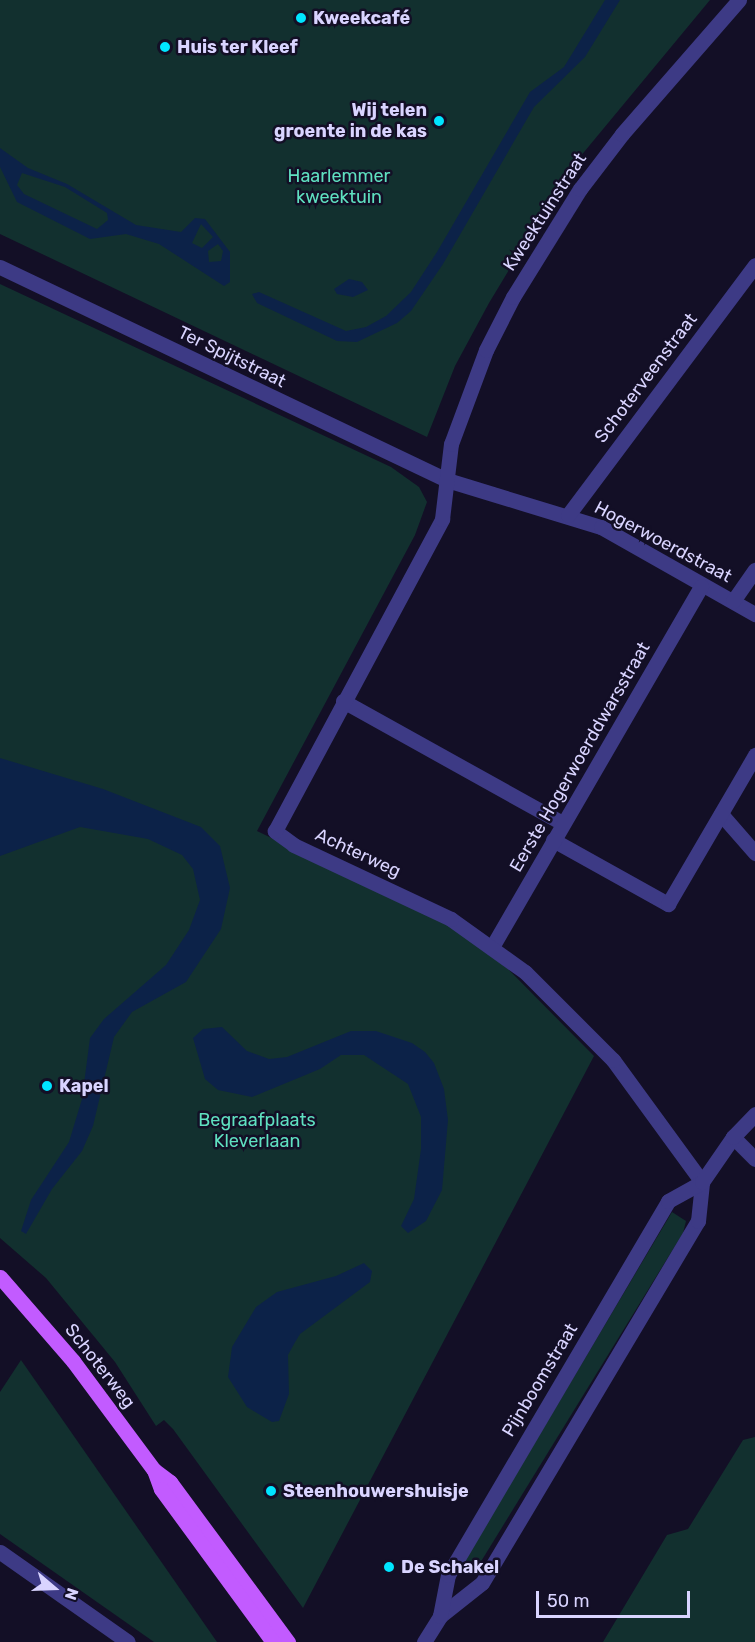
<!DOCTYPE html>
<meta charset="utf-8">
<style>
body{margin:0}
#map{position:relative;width:755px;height:1642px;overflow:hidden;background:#130f26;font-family:Rubik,sans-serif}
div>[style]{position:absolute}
.green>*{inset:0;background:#12302f}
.water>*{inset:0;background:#0c2248}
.minor>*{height:15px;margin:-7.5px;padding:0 7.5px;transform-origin:7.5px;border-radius:7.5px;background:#3d3a85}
.major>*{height:15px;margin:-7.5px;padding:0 7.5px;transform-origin:7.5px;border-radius:7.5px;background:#c25bff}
.dots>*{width:16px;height:16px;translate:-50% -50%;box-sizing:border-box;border:3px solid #130f26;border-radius:50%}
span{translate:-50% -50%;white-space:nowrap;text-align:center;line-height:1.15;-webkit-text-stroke:5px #130f26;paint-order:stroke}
.poi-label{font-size:18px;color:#d9d4ff;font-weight:700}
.left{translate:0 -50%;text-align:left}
.right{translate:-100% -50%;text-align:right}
.park-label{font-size:18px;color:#5fe0c0}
.street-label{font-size:18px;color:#d9d4ff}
.north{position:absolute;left:24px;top:1558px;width:60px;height:60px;-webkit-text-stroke:4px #130f26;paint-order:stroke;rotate:109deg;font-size:16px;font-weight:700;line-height:24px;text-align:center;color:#d9d4ff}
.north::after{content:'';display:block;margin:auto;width:21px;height:27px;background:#d9d4ff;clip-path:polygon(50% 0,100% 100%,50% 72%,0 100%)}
.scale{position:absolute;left:536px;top:1591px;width:154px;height:27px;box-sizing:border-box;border:3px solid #d9d4ff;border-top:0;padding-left:8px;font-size:18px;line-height:21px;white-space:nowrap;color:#d9d4ff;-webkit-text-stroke:4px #130f26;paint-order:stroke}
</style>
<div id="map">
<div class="green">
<i style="clip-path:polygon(0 0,710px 0,570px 169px,489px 303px,455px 366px,427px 437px,0 234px)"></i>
<i style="clip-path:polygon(0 284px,391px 467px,419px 487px,427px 502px,415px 535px,257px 831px,449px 924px,508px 969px,594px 1056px,303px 1608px,173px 1429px,164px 1420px,156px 1426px,115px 1362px,46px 1278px,0 1238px)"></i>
<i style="clip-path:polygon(672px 1212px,686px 1221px,683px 1233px,477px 1568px,466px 1568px,462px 1565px)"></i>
<i style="clip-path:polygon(21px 1360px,217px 1642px,154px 1642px,0 1534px,0 1392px)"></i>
<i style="clip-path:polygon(755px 1437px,755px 1642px,603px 1642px,667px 1535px,688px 1529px,743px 1440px)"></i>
</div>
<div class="water">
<i style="clip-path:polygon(605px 0,620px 0,585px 57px,534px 107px,443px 264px,411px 311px,397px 323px,357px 342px,337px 341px,257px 303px,252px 294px,259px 292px,346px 331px,366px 327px,386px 316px,411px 292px,437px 252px,530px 92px,564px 67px)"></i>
<i style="clip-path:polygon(evenodd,0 148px,28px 168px,67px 184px,136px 225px,181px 232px,195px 218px,205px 219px,230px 252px,230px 282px,224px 286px,159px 244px,126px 234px,90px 239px,17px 202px,0 167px,0 148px,22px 173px,65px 187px,107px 213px,108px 220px,97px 229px,24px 194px,17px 185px,22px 173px,0 148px,201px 224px,213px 237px,202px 248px,192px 243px,201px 224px,0 148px,218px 244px,223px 251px,221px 261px,209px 262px,208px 251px,218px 244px)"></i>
<i style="clip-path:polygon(349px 279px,362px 282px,368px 290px,353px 297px,337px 294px,334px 289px)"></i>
<i style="clip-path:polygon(0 758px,103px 789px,201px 827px,220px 846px,230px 888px,221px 929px,186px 982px,132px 1012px,114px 1037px,93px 1126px,82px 1151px,52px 1189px,26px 1234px,21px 1231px,31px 1200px,69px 1142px,82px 1099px,90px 1038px,104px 1019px,166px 965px,189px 930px,200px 900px,193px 869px,182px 855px,148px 839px,80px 827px,0 856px)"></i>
<i style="clip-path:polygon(222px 1027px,247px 1051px,269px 1059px,287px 1057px,351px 1031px,376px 1031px,412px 1043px,425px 1052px,434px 1063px,444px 1089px,448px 1120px,442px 1190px,426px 1221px,408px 1233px,401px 1226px,414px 1199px,421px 1149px,421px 1117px,408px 1084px,364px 1055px,341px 1055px,320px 1069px,252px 1097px,218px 1090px,205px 1079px,193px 1038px,203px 1029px)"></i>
<i style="clip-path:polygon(364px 1263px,372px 1271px,370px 1282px,300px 1334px,294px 1344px,288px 1355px,289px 1394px,279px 1421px,272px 1422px,247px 1407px,228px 1377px,232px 1347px,256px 1307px,277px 1292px,336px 1276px)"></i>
</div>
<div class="minor">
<i style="left:0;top:267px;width:495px;rotate:25.5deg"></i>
<i style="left:447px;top:480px;width:161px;rotate:17deg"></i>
<i style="left:601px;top:527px;width:177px;rotate:29.5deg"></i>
<i style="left:568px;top:515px;width:312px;rotate:-53.2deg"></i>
<i style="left:733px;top:601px;width:38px;rotate:-55deg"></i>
<i style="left:343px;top:701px;width:251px;rotate:29.1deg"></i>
<i style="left:721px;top:814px;width:52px;rotate:48.9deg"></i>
<i style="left:553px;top:840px;width:132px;rotate:29.1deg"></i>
<i style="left:668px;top:904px;width:173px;rotate:-59.7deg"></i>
<i style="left:492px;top:947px;width:417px;rotate:-59.9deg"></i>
<i style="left:733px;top:1137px;width:31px;rotate:45deg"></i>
<i style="left:702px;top:1182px;width:151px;rotate:-126.1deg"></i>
<i style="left:613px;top:1060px;width:124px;rotate:-135deg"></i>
<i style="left:525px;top:972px;width:91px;rotate:-144.4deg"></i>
<i style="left:451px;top:919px;width:174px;rotate:-154.8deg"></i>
<i style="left:294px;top:845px;width:24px;rotate:-144deg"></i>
<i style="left:275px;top:831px;width:354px;rotate:-61.8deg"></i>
<i style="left:442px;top:519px;width:76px;rotate:-83.2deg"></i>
<i style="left:451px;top:444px;width:100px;rotate:-69.6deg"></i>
<i style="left:486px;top:350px;width:59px;rotate:-63deg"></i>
<i style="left:513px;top:297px;width:127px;rotate:-58.2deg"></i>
<i style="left:580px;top:189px;width:69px;rotate:-52.6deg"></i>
<i style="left:622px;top:134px;width:178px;rotate:-48.9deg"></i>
<i style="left:0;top:1552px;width:156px;rotate:35.1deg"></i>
<i style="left:440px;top:1616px;width:53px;rotate:-38.2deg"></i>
<i style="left:482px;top:1583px;width:422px;rotate:-59.2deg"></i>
<i style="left:698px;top:1221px;width:39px;rotate:-84deg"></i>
<i style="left:424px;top:1642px;width:31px;rotate:-58deg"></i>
<i style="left:440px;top:1616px;width:42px;rotate:-79deg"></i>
<i style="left:448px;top:1575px;width:434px;rotate:-59.5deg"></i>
<i style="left:668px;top:1201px;width:39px;rotate:-29deg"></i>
<i style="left:702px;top:1182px;width:55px;rotate:-55.4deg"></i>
<i style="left:733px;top:1137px;width:32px;rotate:-46deg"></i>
</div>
<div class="major">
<i style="left:0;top:1277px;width:111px;rotate:49deg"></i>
<i style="left:73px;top:1361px;width:136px;rotate:53.4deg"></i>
<i style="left:154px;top:1470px;width:20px;rotate:37deg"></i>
<i style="left:170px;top:1482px;width:199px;rotate:53.6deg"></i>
<i style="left:154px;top:1470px;width:20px;rotate:70deg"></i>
<i style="left:161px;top:1489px;width:190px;rotate:53.8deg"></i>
</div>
<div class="dots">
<i style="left:301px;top:18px;background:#00e5ff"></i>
<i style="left:165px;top:47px;background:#00e5ff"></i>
<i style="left:439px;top:121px;background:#00e5ff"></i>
<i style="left:47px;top:1086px;background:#00e5ff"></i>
<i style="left:271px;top:1491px;background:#00e5ff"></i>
<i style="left:389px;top:1567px;background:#00e5ff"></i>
</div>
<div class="poi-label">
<span class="left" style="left:313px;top:18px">Kweekcafé</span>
<span class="left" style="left:177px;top:47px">Huis ter Kleef</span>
<span class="right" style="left:427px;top:121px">Wij telen<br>groente in de kas</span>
<span class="left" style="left:59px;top:1086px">Kapel</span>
<span class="left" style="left:283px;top:1491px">Steenhouwershuisje</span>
<span class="left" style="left:401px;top:1567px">De Schakel</span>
</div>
<div class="park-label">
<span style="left:339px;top:187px">Haarlemmer<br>kweektuin</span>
<span style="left:257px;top:1131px">Begraafplaats<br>Kleverlaan</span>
</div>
<div class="street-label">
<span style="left:545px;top:212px;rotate:-57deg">Kweektuinstraat</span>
<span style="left:232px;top:357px;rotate:26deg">Ter Spijtstraat</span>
<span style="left:646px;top:378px;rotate:-53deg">Schoterveenstraat</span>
<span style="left:663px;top:542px;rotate:28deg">Hogerwoerdstraat</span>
<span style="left:580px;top:757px;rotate:-60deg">Eerste Hogerwoerddwarsstraat</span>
<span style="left:358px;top:853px;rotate:25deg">Achterweg</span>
<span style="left:100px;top:1366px;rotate:52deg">Schoterweg</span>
<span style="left:540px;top:1380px;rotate:-59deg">Pijnboomstraat</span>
</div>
<div class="north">N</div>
<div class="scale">50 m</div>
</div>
